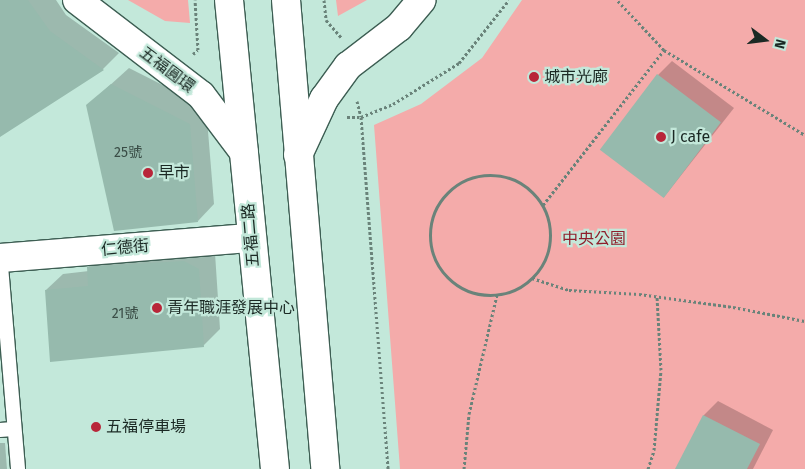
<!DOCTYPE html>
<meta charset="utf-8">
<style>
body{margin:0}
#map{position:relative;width:805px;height:469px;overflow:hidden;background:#c3e8da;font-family:"Fira Sans","Noto Sans TC",sans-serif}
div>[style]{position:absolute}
.green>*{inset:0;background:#f4abaa}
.shadow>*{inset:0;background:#0003}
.building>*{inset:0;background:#96baad;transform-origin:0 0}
.path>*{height:3px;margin-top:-1.5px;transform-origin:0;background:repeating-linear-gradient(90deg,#6a837a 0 2.5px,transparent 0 5px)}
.path>.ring{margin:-1.5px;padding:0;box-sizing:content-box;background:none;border:3px solid #6a837a;border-radius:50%}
.roads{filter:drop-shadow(1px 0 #3d5e53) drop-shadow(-1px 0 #3d5e53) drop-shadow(0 1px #3d5e53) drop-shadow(0 -1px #3d5e53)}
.service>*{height:14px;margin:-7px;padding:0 7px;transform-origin:7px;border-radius:7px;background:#fff}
.minor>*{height:28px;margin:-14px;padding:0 14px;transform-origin:14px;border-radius:14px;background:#fff}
.tertiary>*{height:28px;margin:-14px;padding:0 14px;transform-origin:14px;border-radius:14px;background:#fff}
.primary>*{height:28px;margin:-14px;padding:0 14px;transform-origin:14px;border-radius:14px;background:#fff}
.dots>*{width:14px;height:14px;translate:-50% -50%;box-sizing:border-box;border:2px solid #c3e8da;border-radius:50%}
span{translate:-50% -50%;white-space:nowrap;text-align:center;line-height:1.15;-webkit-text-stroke:4.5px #c3e8da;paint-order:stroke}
.number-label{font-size:14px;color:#3a4d46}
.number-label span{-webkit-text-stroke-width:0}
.street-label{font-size:16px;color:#1b2924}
.poi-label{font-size:16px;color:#1b2924}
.left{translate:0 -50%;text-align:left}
.park-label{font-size:16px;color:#8f1e2b}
.north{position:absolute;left:740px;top:15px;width:50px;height:50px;-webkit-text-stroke:4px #c3e8da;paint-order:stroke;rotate:105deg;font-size:14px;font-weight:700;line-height:20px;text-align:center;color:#1b2924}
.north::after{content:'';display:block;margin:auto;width:18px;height:22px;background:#1b2924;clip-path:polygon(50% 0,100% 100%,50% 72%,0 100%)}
</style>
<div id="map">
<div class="green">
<i style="clip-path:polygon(128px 0,188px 0,190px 23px,165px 21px)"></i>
<i style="clip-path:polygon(336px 0,367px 0,338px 16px)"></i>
<i style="clip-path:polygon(522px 0,805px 0,805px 469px,400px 469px,374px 125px,421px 104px,482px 58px)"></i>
</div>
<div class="shadow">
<i style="clip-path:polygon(0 0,56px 0,66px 15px,119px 53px,103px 69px,0 135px)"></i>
<i style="clip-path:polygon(672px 61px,734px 108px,664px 197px,658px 75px)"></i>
<i style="clip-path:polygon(129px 68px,206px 107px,214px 204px,198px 221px,87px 106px)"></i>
<i style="clip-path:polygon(105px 251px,215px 253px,220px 329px,204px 345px,46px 290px,63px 274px,89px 271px,88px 267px)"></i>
<i style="clip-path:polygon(718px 401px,773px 430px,753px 469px,676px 469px,704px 415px)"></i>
<i style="clip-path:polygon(0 443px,5px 443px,7px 469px,0 469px)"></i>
</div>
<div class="building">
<i style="clip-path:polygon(0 0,28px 0,50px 31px,104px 70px,0 137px)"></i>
<i style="left:657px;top:74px;width:80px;height:95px;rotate:37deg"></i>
<i style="clip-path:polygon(111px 84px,190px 124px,198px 222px,114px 231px,86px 105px)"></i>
<i style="clip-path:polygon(184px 261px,199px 269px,204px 347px,50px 362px,45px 290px,88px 286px,87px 267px)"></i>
<i style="clip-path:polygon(703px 415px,760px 444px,747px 469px,675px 469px)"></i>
</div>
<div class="path">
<i style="left:324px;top:0;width:20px;rotate:84deg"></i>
<i style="left:326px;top:20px;width:23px;rotate:49deg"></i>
<i style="left:664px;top:50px;width:165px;rotate:31.1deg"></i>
<i style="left:193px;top:54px;width:6px;rotate:-39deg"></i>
<i style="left:198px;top:50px;width:50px;rotate:-93.4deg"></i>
<i style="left:357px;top:101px;width:16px;rotate:76deg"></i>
<i style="left:361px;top:117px;width:353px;rotate:85.6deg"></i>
<i style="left:347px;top:117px;width:14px"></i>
<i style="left:361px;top:117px;width:35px;rotate:-22deg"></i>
<i style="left:393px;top:104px;width:78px;rotate:-31.8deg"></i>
<i style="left:459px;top:63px;width:80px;rotate:-51.6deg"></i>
<i class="ring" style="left:430px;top:175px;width:117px;height:117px"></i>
<i style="left:543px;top:205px;width:197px;rotate:-52deg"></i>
<i style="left:664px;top:50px;width:69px;rotate:-133.2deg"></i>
<i style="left:532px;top:278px;width:39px;rotate:18deg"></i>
<i style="left:569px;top:290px;width:70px;rotate:3.3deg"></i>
<i style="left:639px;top:294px;width:95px;rotate:7.9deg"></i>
<i style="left:733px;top:307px;width:73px;rotate:11deg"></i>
<i style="left:464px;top:469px;width:55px;rotate:-84.8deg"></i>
<i style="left:469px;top:414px;width:122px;rotate:-76.8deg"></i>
<i style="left:648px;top:469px;width:20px;rotate:-72deg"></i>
<i style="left:654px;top:450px;width:80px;rotate:-85deg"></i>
<i style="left:661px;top:370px;width:73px;rotate:-93.1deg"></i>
</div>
<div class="roads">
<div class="service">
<i style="left:0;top:254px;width:216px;rotate:85.2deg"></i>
<i style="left:0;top:430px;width:13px;rotate:-4deg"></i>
</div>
<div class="minor">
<i style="left:0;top:258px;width:251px;rotate:-4.6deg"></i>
</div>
<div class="tertiary">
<i style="left:77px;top:0;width:156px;rotate:37.5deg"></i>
<i style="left:201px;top:95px;width:71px;rotate:53deg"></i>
<i style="left:298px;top:155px;width:62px;rotate:-65.1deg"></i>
<i style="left:324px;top:99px;width:41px;rotate:-54deg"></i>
<i style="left:348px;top:66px;width:64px;rotate:-37.4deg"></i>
<i style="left:399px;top:27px;width:35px;rotate:-50deg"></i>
</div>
<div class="primary">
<i style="left:229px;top:0;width:471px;rotate:84.4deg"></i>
<i style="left:286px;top:0;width:471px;rotate:85.2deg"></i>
</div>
</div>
<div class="dots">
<i style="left:534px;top:77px;background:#b82639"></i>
<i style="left:661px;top:137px;background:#b82639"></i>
<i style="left:148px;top:173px;background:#b82639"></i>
<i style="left:157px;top:308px;background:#b82639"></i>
<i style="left:96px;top:427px;background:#b82639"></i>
</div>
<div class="number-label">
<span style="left:128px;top:153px">25號</span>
<span style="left:125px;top:314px">21號</span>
</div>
<div class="street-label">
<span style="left:167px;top:70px;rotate:37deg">五福圓環</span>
<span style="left:251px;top:235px;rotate:-95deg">五福二路</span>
<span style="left:125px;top:248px;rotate:-5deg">仁德街</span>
</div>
<div class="poi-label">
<span class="left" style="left:544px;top:77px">城市光廊</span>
<span class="left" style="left:671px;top:137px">J cafe</span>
<span class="left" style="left:158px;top:173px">早市</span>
<span class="left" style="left:167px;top:308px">青年職涯發展中心</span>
<span class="left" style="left:106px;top:427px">五福停車場</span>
</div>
<div class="park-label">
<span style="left:594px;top:239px">中央公園</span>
</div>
<div class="north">N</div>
</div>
